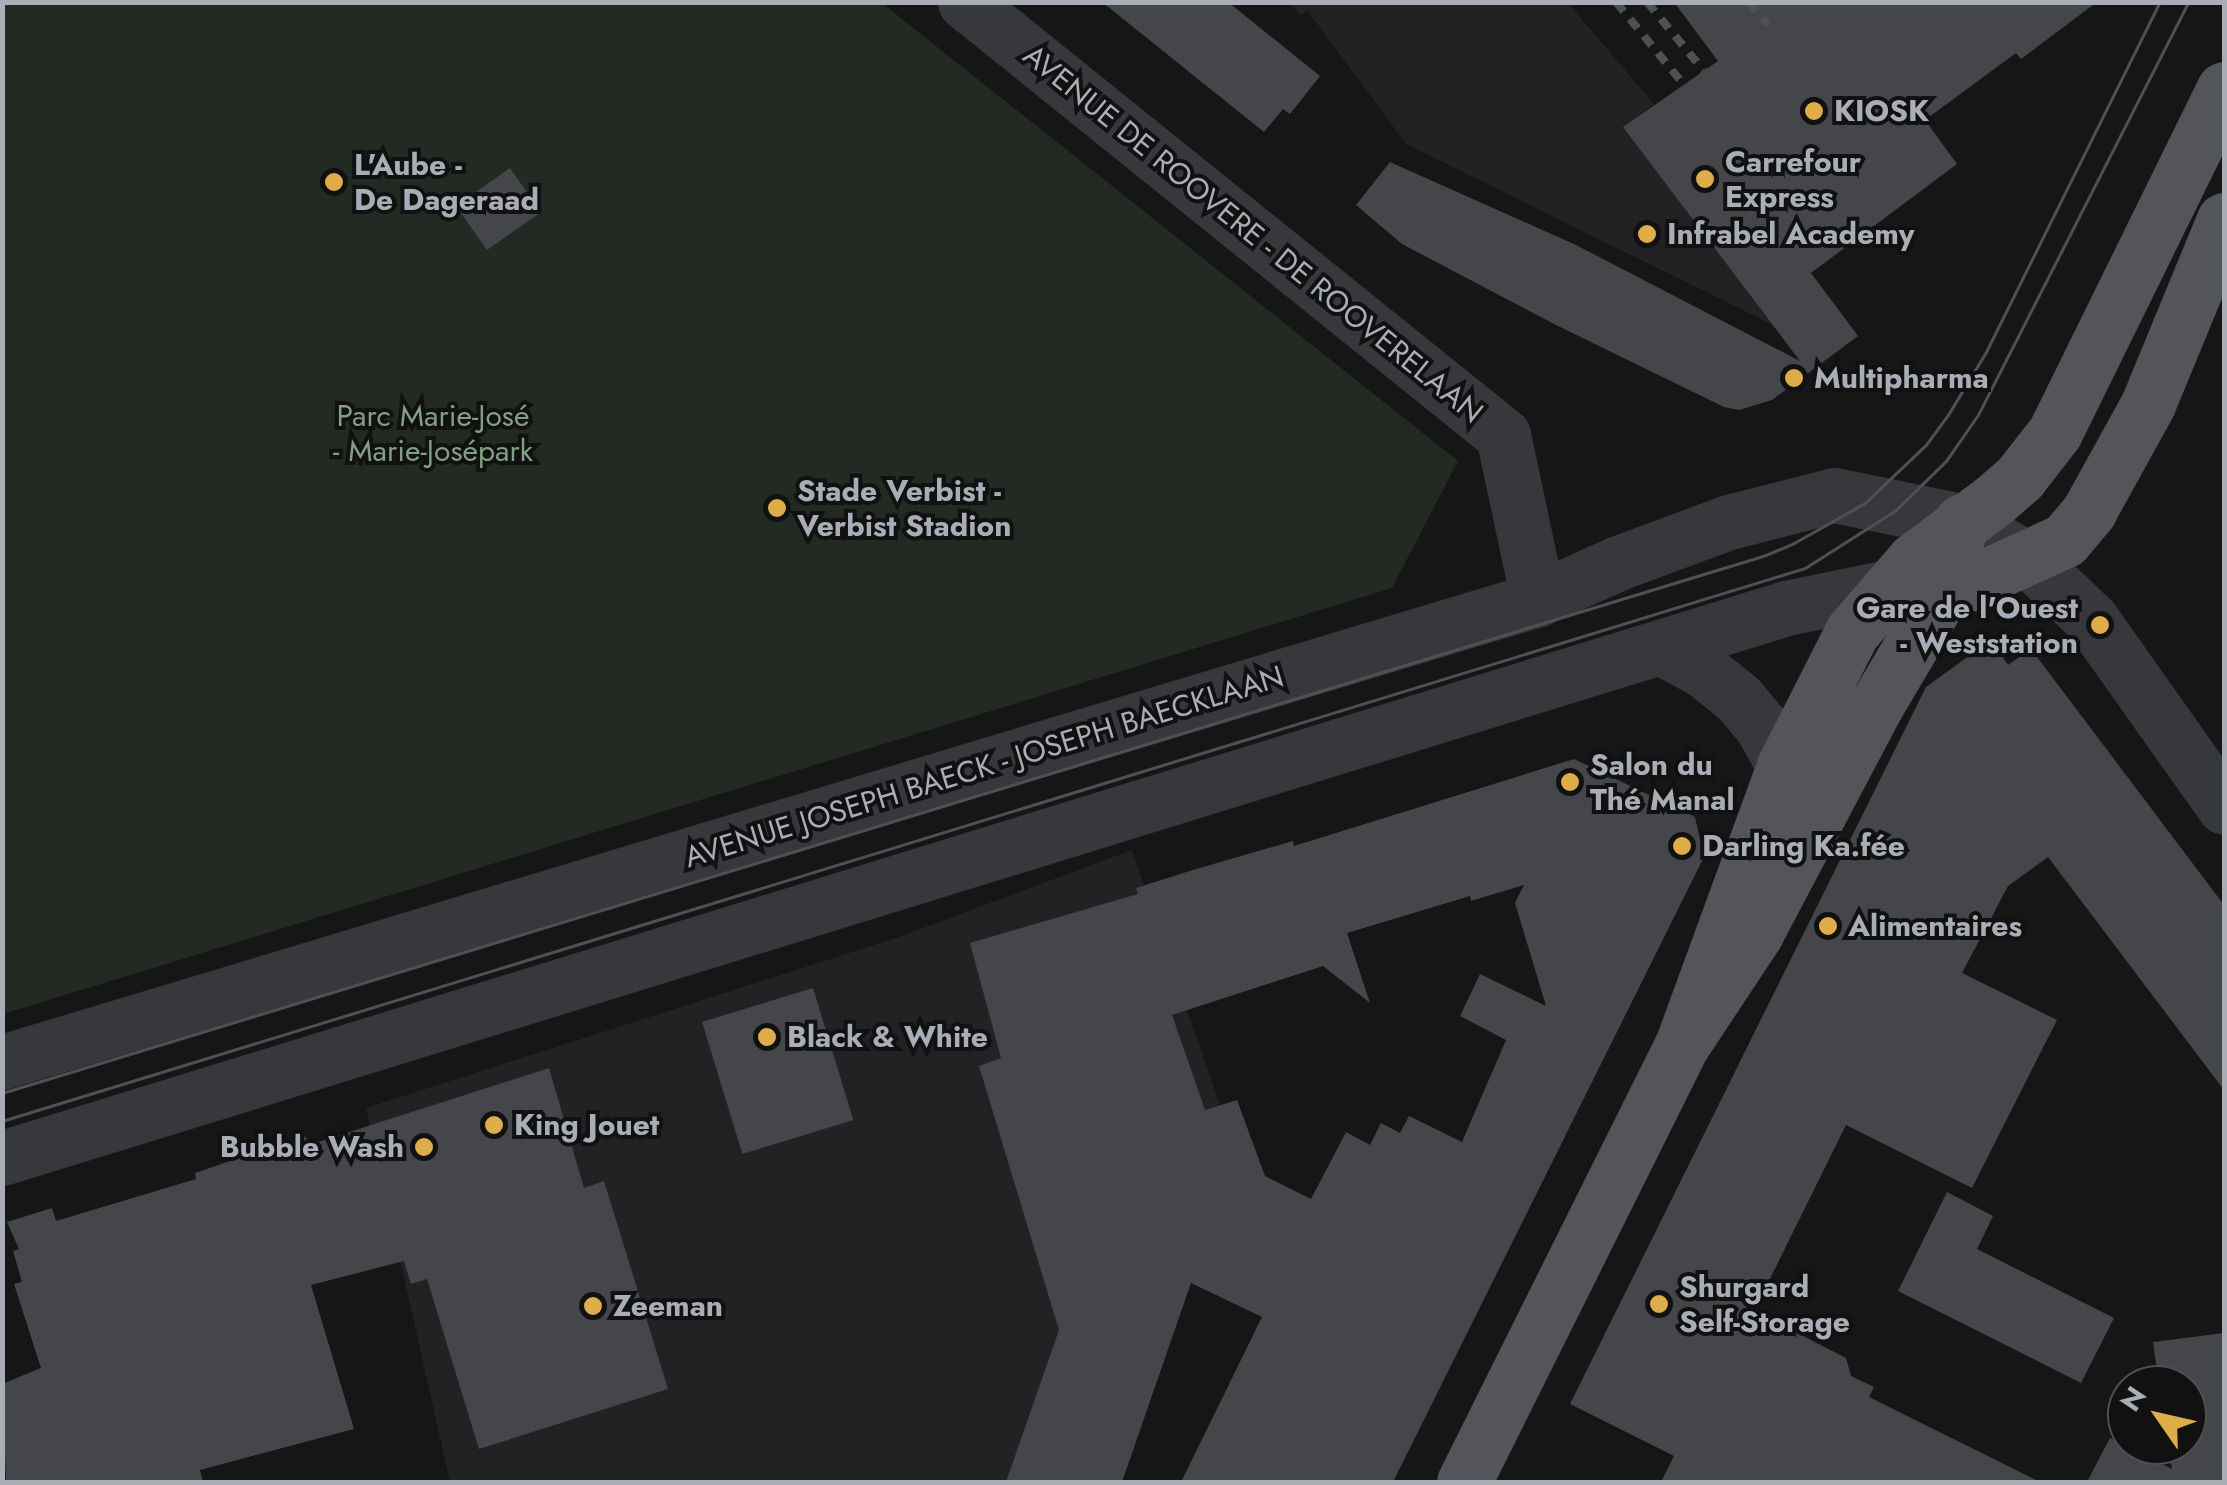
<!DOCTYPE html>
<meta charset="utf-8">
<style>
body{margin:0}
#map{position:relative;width:2227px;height:1485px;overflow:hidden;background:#161617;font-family:Jost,sans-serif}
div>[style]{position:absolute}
.built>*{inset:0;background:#222224}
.green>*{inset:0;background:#222a23}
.building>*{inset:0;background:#45464a;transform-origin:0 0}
.minor>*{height:55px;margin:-27.5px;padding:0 27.5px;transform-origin:27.5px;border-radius:27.5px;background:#37383c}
.tertiary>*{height:55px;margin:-27.5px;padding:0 27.5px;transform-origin:27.5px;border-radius:27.5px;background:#37383c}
.primary>*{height:55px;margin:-27.5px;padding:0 27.5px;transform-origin:27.5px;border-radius:27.5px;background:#54555b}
.tram>*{height:2.5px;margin:-1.25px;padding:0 1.25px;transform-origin:1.25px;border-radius:1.25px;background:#4f5055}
.rail>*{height:8px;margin-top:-4px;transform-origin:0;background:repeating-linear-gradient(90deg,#4f5055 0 12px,transparent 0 22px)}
.dots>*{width:28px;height:28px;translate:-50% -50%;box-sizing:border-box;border:5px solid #111112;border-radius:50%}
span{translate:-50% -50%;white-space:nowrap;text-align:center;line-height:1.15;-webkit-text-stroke:8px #111112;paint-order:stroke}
.poi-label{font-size:30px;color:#a9adb6;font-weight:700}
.left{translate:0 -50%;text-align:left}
.right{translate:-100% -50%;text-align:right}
.street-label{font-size:30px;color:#a9adb6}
.park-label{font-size:30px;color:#829f84}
.frame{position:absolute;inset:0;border:5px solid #a9adb6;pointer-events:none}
.north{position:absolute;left:2107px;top:1365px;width:100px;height:100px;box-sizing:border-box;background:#111112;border:2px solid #4e4f54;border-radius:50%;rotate:304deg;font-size:28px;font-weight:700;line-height:40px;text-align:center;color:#a9adb6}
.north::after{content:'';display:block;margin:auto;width:35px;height:45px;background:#deac48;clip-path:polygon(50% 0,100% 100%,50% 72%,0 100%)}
</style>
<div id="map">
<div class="built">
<i style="clip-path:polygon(1290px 3px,1568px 3px,1654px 104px,1624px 127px,1773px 325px,1406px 144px,1308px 11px,1300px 15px)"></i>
<i style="clip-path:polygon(1132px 850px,1234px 1146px,1101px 1482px,450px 1482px,366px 1108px,899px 937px)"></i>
</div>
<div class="green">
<i style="clip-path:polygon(3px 3px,882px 3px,1458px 461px,1392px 588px,3px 1014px)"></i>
</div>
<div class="building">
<i style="clip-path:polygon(1102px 2px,1228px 2px,1320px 76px,1290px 114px,1283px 109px,1264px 132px)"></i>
<i style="clip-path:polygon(1674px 2px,2097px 2px,2021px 59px,2016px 53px,1925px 120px,1957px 164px,1811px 273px,1858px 336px,1772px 400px,1739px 410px,1724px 407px,1556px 325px,1402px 244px,1356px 205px,1390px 162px,1576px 245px,1800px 361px,1623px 127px,1718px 61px)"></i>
<i style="left:510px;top:168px;width:54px;height:66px;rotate:55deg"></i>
<i style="clip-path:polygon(1991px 640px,2008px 665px,2031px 649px,2224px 905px,2224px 1090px,2048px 857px,2008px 886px,1962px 973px,2057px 1020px,1972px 1188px,1846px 1125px,1754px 1311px,1846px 1358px,1851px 1376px,1874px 1387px,1869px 1397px,2040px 1482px,1661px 1482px,1674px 1456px,1570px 1404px,1926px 687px)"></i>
<i style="clip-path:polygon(evenodd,1574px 759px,1695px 817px,1704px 857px,1393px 1482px,1181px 1482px,1262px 1317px,1191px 1283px,1122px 1482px,1006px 1482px,1059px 1330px,979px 1066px,1001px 1058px,970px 943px,1138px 894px,1136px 888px,1193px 870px,1293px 841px,1294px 846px,1574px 759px,1524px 885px,1515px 903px,1546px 1006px,1480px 974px,1460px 1016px,1506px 1040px,1462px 1142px,1409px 1116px,1400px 1133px,1381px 1123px,1370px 1145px,1346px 1132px,1311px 1199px,1265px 1176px,1237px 1100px,1205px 1110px,1172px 1015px,1323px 966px,1370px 1003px,1347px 933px,1470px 896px,1471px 901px,1524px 885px)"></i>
<i style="left:813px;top:988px;width:138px;height:116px;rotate:73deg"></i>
<i style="clip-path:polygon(549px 1068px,584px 1188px,604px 1181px,668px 1389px,479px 1449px,427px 1279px,411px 1284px,404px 1261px,311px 1285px,354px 1429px,200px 1470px,203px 1482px,6px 1482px,2px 1384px,41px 1368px,14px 1284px,22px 1282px,13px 1251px,19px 1249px,7px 1222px,52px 1208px,56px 1221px,196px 1179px,195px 1173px,304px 1136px,312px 1144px)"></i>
<i style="clip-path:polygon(1947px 1192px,1993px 1216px,1977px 1249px,2114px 1318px,2081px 1383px,1898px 1291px)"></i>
<i style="clip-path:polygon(2224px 1333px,2224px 1482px,2087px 1482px,2110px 1438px,2172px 1469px,2168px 1445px,2187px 1445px,2187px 1385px,2159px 1385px,2153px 1342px)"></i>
</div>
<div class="minor">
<i style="left:965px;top:2px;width:691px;rotate:38.83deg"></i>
<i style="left:1503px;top:435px;width:168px;rotate:78deg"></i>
<i style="left:1962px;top:521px;width:78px;rotate:30.2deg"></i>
<i style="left:2029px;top:560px;width:86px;rotate:43.6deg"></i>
<i style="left:2091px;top:619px;width:230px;rotate:54.7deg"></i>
</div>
<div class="tertiary">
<i style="left:1662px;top:648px;width:47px;rotate:28.2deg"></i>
<i style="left:1703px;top:670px;width:45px;rotate:38.7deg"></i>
<i style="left:1738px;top:698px;width:38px;rotate:50deg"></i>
<i style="left:1762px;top:727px;width:45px;rotate:60.6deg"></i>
<i style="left:2px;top:1062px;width:1604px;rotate:-16.77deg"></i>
<i style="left:1538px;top:599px;width:88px;rotate:-24.2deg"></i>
<i style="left:1618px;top:563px;width:118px;rotate:-20.3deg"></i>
<i style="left:1729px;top:522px;width:108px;rotate:-14.4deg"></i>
<i style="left:1834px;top:495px;width:131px;rotate:11.5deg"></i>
<i style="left:2px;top:1158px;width:1867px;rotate:-17.13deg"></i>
<i style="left:1786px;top:608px;width:104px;rotate:-11.6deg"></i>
<i style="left:1888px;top:587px;width:35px;rotate:12deg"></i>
</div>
<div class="primary">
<i style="left:1940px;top:597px;width:137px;rotate:-24.5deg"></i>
<i style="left:2065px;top:540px;width:38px;rotate:-50deg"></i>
<i style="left:2089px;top:511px;width:122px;rotate:-61.1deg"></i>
<i style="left:2148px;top:404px;width:199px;rotate:-67.6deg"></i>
<i style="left:1682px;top:1045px;width:297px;rotate:-69.9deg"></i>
<i style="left:1784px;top:766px;width:150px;rotate:-63.1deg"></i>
<i style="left:1852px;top:632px;width:95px;rotate:-49.3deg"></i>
<i style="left:1914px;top:560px;width:100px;rotate:-36.9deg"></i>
<i style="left:1994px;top:500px;width:35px;rotate:-41deg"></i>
<i style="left:2020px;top:477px;width:57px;rotate:-52.1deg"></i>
<i style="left:2055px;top:432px;width:382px;rotate:-63.8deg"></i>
<i style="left:1464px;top:1482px;width:488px;rotate:-63.5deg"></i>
<i style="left:1682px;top:1045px;width:134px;rotate:-56.5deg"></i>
<i style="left:1756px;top:933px;width:253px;rotate:-62.2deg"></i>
<i style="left:1874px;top:709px;width:130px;rotate:-59.5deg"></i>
<i style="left:1940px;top:597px;width:79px;rotate:-73.9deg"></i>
</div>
<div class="tram">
<i style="left:2px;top:1093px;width:1844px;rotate:-16.96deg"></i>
<i style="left:1766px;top:555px;width:30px;rotate:-23deg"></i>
<i style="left:1794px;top:543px;width:81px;rotate:-29.4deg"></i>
<i style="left:1865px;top:503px;width:84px;rotate:-43.6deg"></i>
<i style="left:1926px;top:445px;width:37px;rotate:-54deg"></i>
<i style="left:1948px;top:415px;width:74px;rotate:-58.9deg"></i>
<i style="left:1986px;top:352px;width:391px;rotate:-63.6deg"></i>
<i style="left:2px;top:1121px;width:1886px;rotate:-17.05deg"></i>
<i style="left:1805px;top:568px;width:108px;rotate:-32.5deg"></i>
<i style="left:1896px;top:510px;width:70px;rotate:-44.4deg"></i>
<i style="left:1946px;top:461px;width:56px;rotate:-55.2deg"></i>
<i style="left:1978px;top:415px;width:463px;rotate:-63deg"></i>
</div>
<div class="rail">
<i style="left:1616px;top:2px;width:109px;rotate:50.6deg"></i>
<i style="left:1647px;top:2px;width:89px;rotate:50.4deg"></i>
<i style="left:1748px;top:2px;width:30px;rotate:48deg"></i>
</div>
<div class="dots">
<i style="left:1814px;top:111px;background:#deac48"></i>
<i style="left:1705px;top:179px;background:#deac48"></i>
<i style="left:334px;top:182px;background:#deac48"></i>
<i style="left:1647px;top:234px;background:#deac48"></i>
<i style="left:1794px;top:378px;background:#deac48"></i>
<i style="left:777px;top:508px;background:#deac48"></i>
<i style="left:2100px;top:625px;background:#deac48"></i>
<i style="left:1570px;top:782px;background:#deac48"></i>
<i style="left:1682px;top:846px;background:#deac48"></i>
<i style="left:1828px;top:926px;background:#deac48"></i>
<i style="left:767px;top:1037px;background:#deac48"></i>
<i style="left:494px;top:1125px;background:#deac48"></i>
<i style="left:424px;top:1147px;background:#deac48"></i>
<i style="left:1659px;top:1304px;background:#deac48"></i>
<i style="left:593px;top:1306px;background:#deac48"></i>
</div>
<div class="poi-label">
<span class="left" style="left:1834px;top:111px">KIOSK</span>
<span class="left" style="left:1725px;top:179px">Carrefour<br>Express</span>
<span class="left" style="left:354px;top:182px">L'Aube -<br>De Dageraad</span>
<span class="left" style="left:1667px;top:234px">Infrabel Academy</span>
<span class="left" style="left:1814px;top:378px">Multipharma</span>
<span class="left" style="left:797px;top:508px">Stade Verbist -<br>Verbist Stadion</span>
<span class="right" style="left:2078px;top:625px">Gare de l'Ouest<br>- Weststation</span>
<span class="left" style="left:1590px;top:782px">Salon du<br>Thé Manal</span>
<span class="left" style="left:1702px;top:846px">Darling Ka.fée</span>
<span class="left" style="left:1848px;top:926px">Alimentaires</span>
<span class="left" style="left:787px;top:1037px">Black &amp; White</span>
<span class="left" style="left:514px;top:1125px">King Jouet</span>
<span class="right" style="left:404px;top:1147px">Bubble Wash</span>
<span class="left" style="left:1679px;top:1304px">Shurgard<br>Self-Storage</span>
<span class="left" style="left:613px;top:1306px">Zeeman</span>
</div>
<div class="street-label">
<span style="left:1253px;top:234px;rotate:39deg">AVENUE DE ROOVERE - DE ROOVERELAAN</span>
<span style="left:984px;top:767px;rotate:-17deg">AVENUE JOSEPH BAECK - JOSEPH BAECKLAAN</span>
</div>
<div class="park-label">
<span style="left:433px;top:433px">Parc Marie-José<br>- Marie-Josépark</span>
</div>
<div class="frame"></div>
<div class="north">N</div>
</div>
